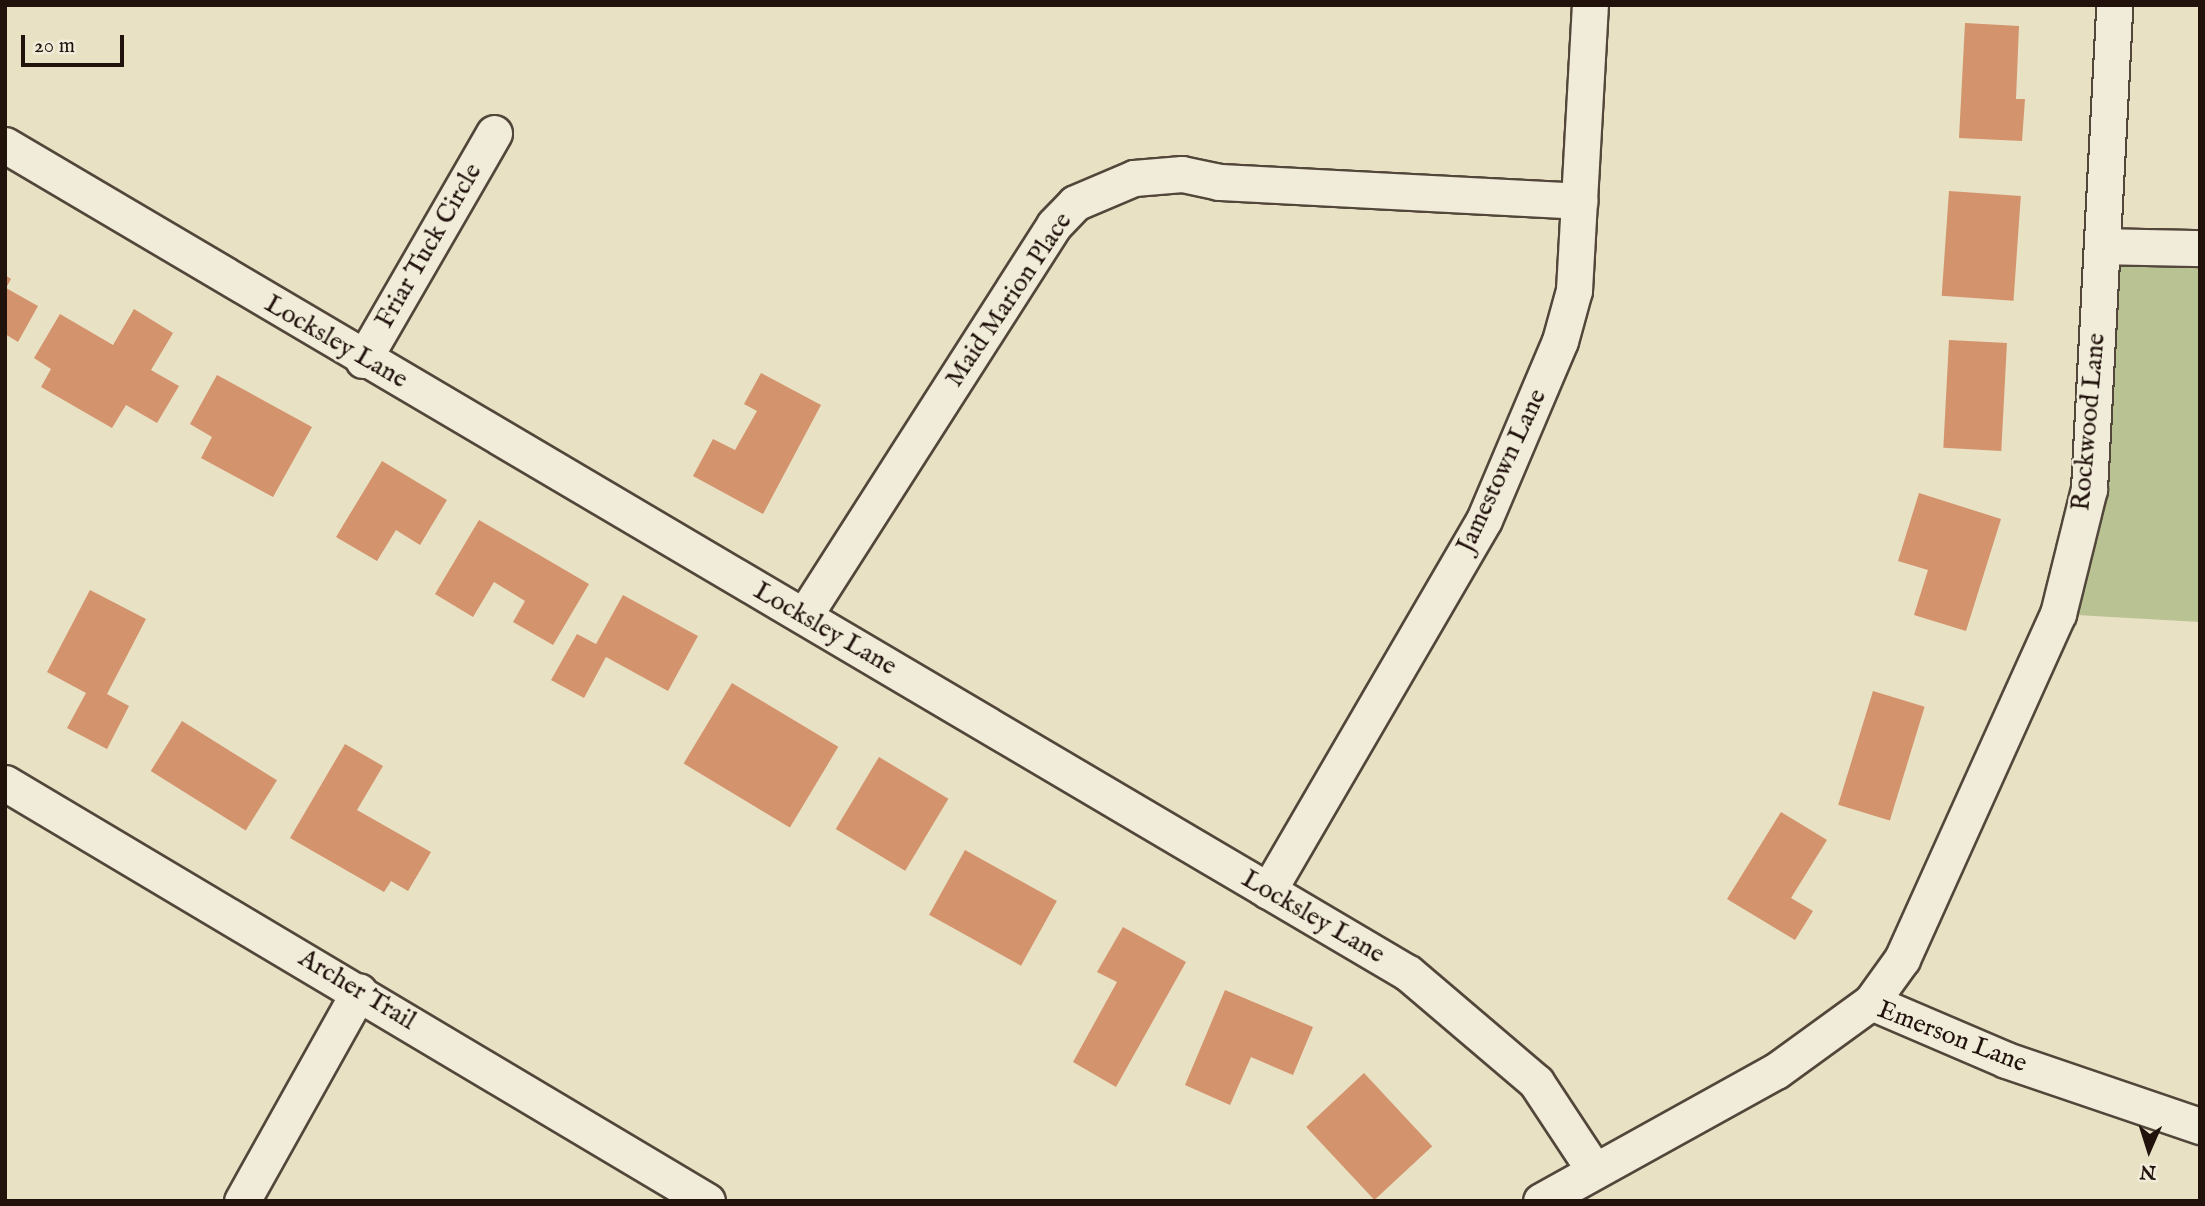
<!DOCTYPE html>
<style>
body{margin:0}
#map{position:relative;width:2205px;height:1206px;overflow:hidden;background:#e8e1c4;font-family:"IM FELL English",serif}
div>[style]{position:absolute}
.green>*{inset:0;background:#b9c292}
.building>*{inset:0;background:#d3936d;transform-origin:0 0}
.roads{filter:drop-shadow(2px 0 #53463a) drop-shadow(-2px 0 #53463a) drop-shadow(0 2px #53463a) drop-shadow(0 -2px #53463a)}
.minor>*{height:35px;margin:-17.5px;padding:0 17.5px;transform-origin:17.5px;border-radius:17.5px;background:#f0ecd9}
span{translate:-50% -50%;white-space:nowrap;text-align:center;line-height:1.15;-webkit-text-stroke:5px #f0ecd9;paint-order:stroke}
.street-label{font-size:26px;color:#21120c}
.frame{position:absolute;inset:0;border:7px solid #21120c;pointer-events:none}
.north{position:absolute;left:2114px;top:1115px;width:70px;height:70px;-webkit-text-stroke:5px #f0ecd9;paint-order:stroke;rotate:183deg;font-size:19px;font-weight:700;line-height:28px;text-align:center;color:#21120c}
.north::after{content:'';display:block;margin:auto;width:24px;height:32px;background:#21120c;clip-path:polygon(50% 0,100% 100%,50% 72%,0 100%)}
.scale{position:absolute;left:21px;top:35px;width:103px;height:32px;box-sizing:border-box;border:4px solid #21120c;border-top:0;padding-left:9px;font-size:21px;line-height:24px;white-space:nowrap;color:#21120c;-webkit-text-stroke:5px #f0ecd9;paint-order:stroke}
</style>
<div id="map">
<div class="green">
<i style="clip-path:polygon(2102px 246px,2200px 248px,2200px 622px,2059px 614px)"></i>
</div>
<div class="building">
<i style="clip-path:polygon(1965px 23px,2019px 26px,2016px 99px,2025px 99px,2022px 141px,1959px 138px)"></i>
<i style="left:1949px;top:191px;width:72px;height:105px;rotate:4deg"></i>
<i style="clip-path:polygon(5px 275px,11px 279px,6px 288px,38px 306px,18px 342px,5px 334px)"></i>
<i style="clip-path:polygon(134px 309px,173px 333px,151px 370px,179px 386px,157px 423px,126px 405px,112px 428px,41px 387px,51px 369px,34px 358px,60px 314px,113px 345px)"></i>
<i style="left:1949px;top:340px;width:58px;height:108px;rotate:3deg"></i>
<i style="clip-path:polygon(761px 373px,821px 405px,763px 514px,693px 476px,713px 439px,735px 450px,757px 411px,744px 404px)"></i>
<i style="clip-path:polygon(217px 375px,312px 427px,273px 497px,201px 458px,212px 437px,190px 424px)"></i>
<i style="clip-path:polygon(382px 461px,447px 500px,420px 545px,396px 530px,377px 561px,336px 537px)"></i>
<i style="clip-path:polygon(1919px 493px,2001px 519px,1966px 631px,1914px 615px,1928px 570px,1898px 561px)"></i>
<i style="clip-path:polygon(479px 520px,589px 584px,553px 645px,513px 622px,525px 601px,494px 582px,473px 617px,435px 594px)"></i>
<i style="clip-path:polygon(90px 590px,146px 619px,107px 694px,129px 706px,107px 749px,67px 728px,86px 693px,47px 672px)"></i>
<i style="clip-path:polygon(623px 595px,698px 636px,668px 691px,606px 657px,584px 698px,551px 680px,577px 634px,596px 644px)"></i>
<i style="left:732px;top:683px;width:124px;height:94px;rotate:31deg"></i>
<i style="left:1873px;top:691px;width:54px;height:119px;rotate:17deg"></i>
<i style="left:182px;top:721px;width:112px;height:59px;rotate:32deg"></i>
<i style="clip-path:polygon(345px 744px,383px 766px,357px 810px,431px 852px,408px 891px,391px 881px,384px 892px,290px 838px)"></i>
<i style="left:879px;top:757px;width:81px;height:84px;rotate:31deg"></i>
<i style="clip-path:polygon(1781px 812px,1827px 840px,1791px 898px,1813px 911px,1795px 940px,1727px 899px)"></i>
<i style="left:965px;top:850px;width:105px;height:74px;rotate:29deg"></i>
<i style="clip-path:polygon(1123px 927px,1186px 962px,1116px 1087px,1073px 1062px,1117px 982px,1097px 972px)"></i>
<i style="clip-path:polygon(1225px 990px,1313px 1027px,1293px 1075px,1251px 1057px,1230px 1105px,1185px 1085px)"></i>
<i style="left:1364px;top:1073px;width:100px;height:79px;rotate:47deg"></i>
</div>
<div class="roads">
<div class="minor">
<i style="left:5px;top:145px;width:1629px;rotate:30.55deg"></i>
<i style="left:1408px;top:973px;width:168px;rotate:40.4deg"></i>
<i style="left:1536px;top:1082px;width:105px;rotate:56.6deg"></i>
<i style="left:2102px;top:246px;width:98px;rotate:1.2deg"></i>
<i style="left:363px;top:360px;width:262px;rotate:-60deg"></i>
<i style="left:804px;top:616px;width:464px;rotate:-57.4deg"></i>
<i style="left:1054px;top:225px;width:30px;rotate:-46deg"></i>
<i style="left:1075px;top:203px;width:64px;rotate:-23deg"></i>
<i style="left:1134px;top:178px;width:48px;rotate:-4.8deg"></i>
<i style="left:1182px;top:174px;width:38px;rotate:12deg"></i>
<i style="left:1219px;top:182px;width:361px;rotate:3deg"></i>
<i style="left:5px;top:783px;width:817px;rotate:30.77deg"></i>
<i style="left:1268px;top:891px;width:429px;rotate:-59.8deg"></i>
<i style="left:1484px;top:520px;width:194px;rotate:-67deg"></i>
<i style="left:1560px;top:341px;width:53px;rotate:-74.6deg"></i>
<i style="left:1574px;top:290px;width:285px;rotate:-86.8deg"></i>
<i style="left:1871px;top:1002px;width:53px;rotate:-54.2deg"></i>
<i style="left:1902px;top:959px;width:379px;rotate:-65.7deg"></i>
<i style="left:2058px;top:614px;width:129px;rotate:-76.1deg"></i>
<i style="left:2089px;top:489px;width:485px;rotate:-87deg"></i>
<i style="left:242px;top:1201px;width:240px;rotate:-60.8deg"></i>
<i style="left:1541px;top:1201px;width:269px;rotate:-29deg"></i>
<i style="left:1776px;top:1071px;width:117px;rotate:-36deg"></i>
<i style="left:1871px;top:1002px;width:147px;rotate:23.2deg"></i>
<i style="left:2006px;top:1060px;width:205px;rotate:18.8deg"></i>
</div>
</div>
<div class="street-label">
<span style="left:429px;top:246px;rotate:-60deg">Friar Tuck Circle</span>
<span style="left:1009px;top:300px;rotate:-56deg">Maid Marion Place</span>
<span style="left:336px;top:342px;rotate:30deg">Locksley Lane</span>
<span style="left:2089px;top:422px;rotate:-85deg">Rockwood Lane</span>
<span style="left:1502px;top:471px;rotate:-65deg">Jamestown Lane</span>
<span style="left:825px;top:629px;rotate:30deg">Locksley Lane</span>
<span style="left:1313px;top:917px;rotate:30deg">Locksley Lane</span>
<span style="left:357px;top:990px;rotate:31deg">Archer Trail</span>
<span style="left:1952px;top:1037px;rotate:21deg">Emerson Lane</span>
</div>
<div class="frame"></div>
<div class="north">N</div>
<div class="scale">20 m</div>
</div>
